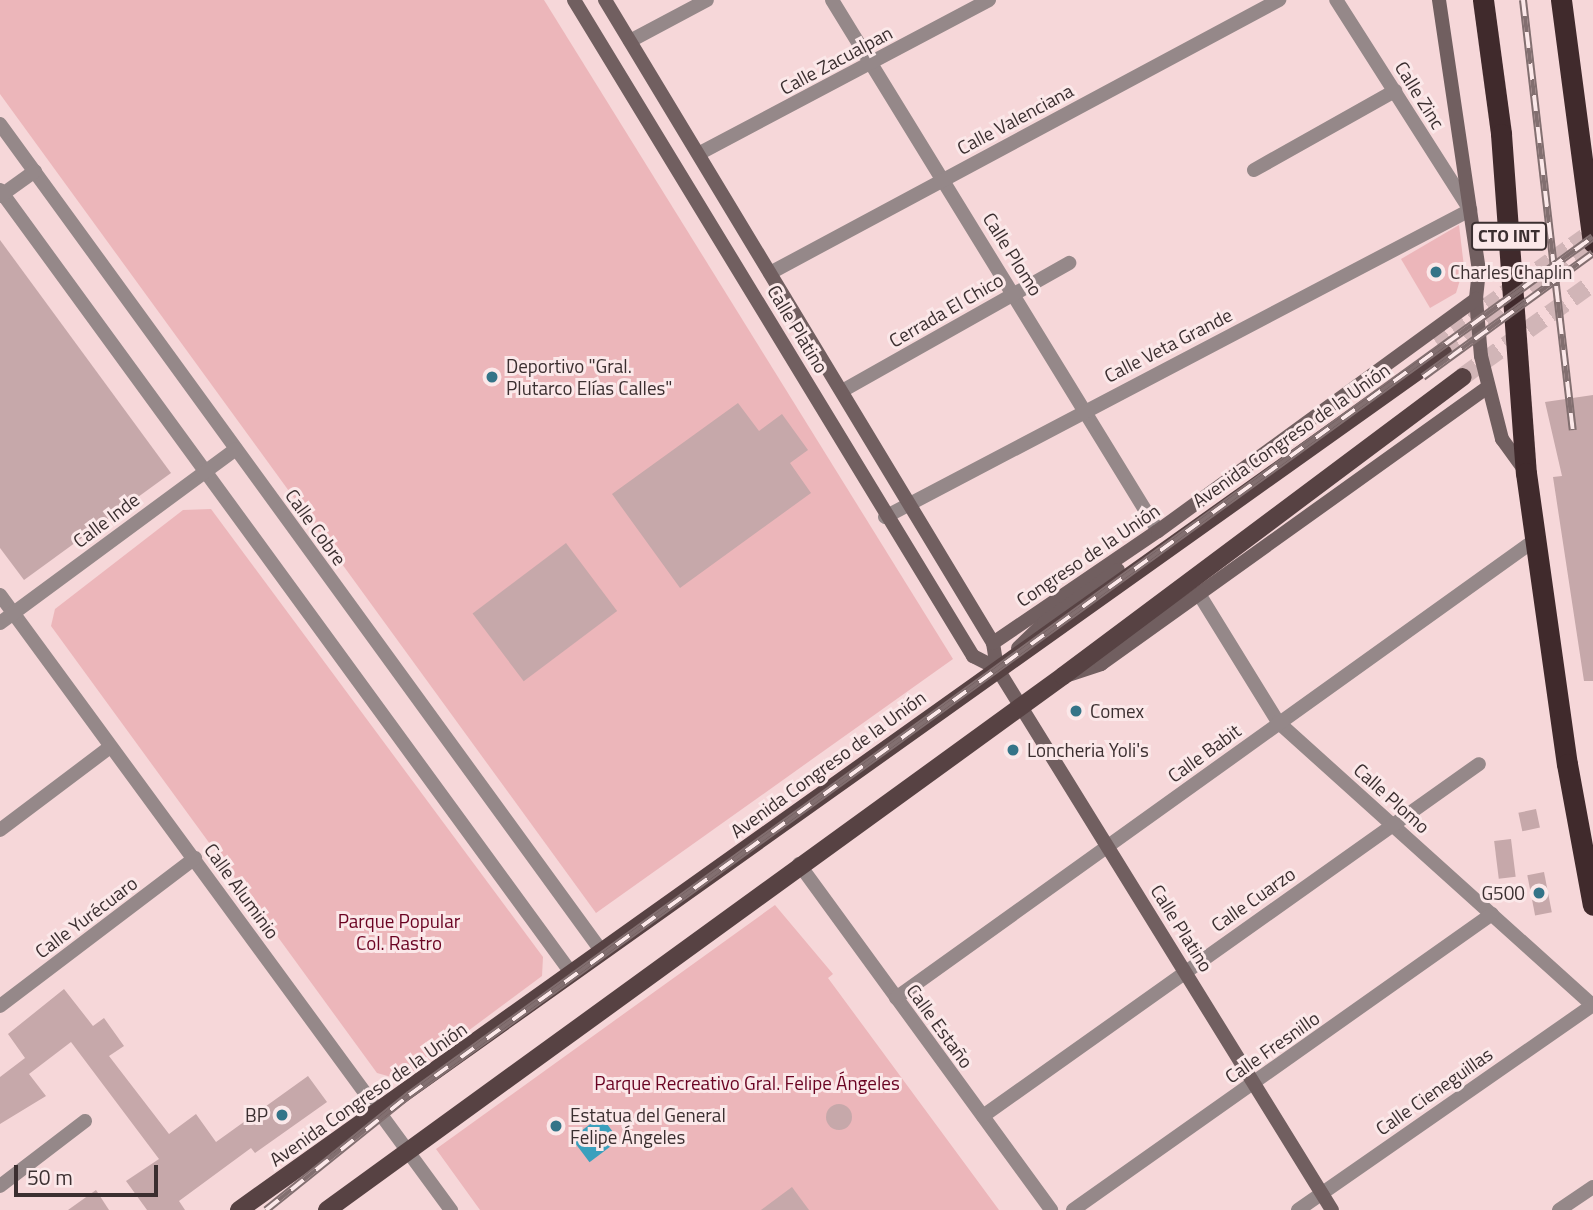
<!DOCTYPE html>
<meta charset="utf-8">
<style>
body{margin:0}
#map{position:relative;width:1593px;height:1210px;overflow:hidden;background:#f6d7d9;font-family:"Titillium Web",sans-serif}
div>[style]{position:absolute}
.green>*{inset:0;background:#ecb6ba}
.water>*{inset:0;background:#3aa0bd;transform-origin:0 0}
.building>*{inset:0;background:#c6a8aa;transform-origin:0 0}
.round{border-radius:50%}
.secondary-tunnel>*{height:14px;margin-top:-7px;transform-origin:0;background:repeating-linear-gradient(90deg,#d1b5b7 0 14px,transparent 0 21px)}
.primary-tunnel>*{height:18px;margin-top:-9px;transform-origin:0;background:repeating-linear-gradient(90deg,#d1b5b7 0 18px,transparent 0 27px)}
.street>*{height:14px;margin:-7px;padding:0 7px;transform-origin:7px;border-radius:7px;background:#958889}
.secondary>*{height:14px;margin:-7px;padding:0 7px;transform-origin:7px;border-radius:7px;background:#715f60}
.primary>*{height:18px;margin:-9px;padding:0 9px;transform-origin:9px;border-radius:9px;background:#574243}
.highway>*{height:21px;margin:-10.5px;padding:0 10.5px;transform-origin:10.5px;border-radius:10.5px;background:#402a2c}
.rail>*{height:8px;margin-top:-4px;transform-origin:0;background:repeating-linear-gradient(90deg,#fbe8e9 0 16px,#826f70 0 32px);box-sizing:border-box;border-block:2px solid #826f70}
.dots>*{width:19px;height:19px;translate:-50% -50%;box-sizing:border-box;border:4px solid #fbe8e9;border-radius:50%}
span{translate:-50% -50%;white-space:nowrap;text-align:center;line-height:1.15;-webkit-text-stroke:6px #fbe8e9;paint-order:stroke}
.shield-label span{padding:2px 5px;background:#fbe8e9;border:2px solid;border-radius:5px;-webkit-text-stroke-width:0}
.shield-label{font-size:18px;color:#3b2f30;font-weight:700}
.street-label{font-size:19px;color:#3b2f30}
.poi-label{font-size:19px;color:#3b2f30}
.left{translate:0 -50%;text-align:left}
.right{translate:-100% -50%;text-align:right}
.park-label{font-size:19px;color:#6a0322}
.scale{position:absolute;left:14px;top:1165px;width:144px;height:32px;box-sizing:border-box;border:4px solid #3b2f30;border-top:0;padding-left:9px;font-size:21px;line-height:24px;white-space:nowrap;color:#3b2f30;-webkit-text-stroke:5px #fbe8e9;paint-order:stroke}
</style>
<div id="map">
<div class="green">
<i style="clip-path:polygon(0 0,544px 0,953px 659px,596px 913px,0 94px)"></i>
<i style="clip-path:polygon(1459px 225px,1464px 267px,1456px 293px,1430px 308px,1401px 259px)"></i>
<i style="clip-path:polygon(211px 509px,543px 957px,542px 976px,402px 1080px,377px 1073px,51px 626px,55px 609px,183px 510px)"></i>
<i style="clip-path:polygon(775px 905px,833px 974px,828px 978px,999px 1210px,480px 1210px,436px 1149px)"></i>
</div>
<div class="water">
<i style="left:601px;top:1116px;width:30px;height:37px;rotate:53deg"></i>
</div>
<div class="building">
<i style="clip-path:polygon(0 240px,171px 473px,24px 580px,0 548px)"></i>
<i style="clip-path:polygon(1593px 395px,1593px 681px,1584px 681px,1553px 477px,1562px 476px,1545px 402px)"></i>
<i style="clip-path:polygon(738px 403px,759px 431px,782px 414px,808px 450px,790px 463px,811px 493px,680px 588px,612px 494px)"></i>
<i style="left:566px;top:543px;width:85px;height:117px;rotate:53deg"></i>
<i style="left:1536px;top:809px;width:19px;height:18px;rotate:78deg"></i>
<i style="left:1511px;top:839px;width:38px;height:17px;rotate:83deg"></i>
<i style="left:1544px;top:872px;width:41px;height:17px;rotate:79deg"></i>
<i style="clip-path:polygon(64px 989px,93px 1026px,104px 1018px,124px 1046px,109px 1056px,169px 1134px,196px 1114px,216px 1142px,308px 1076px,327px 1102px,255px 1153px,251px 1148px,179px 1201px,185px 1210px,147px 1210px,126px 1181px,159px 1159px,71px 1042px,29px 1074px,46px 1096px,0 1124px,0 1077px,25px 1058px,8px 1034px)"></i>
<i class="round" style="left:826px;top:1104px;width:26px;height:26px"></i>
<i style="clip-path:polygon(792px 1187px,809px 1210px,761px 1210px)"></i>
<i style="clip-path:polygon(96px 1190px,109px 1210px,68px 1210px)"></i>
</div>
<div class="secondary-tunnel">
<i style="left:1435px;top:341px;width:194px;rotate:-35.3deg"></i>
</div>
<div class="primary-tunnel">
<i style="left:1443px;top:353px;width:186px;rotate:-36.3deg"></i>
<i style="left:1462px;top:377px;width:161px;rotate:-35.7deg"></i>
</div>
<div class="street">
<i style="left:832px;top:0;width:623px;rotate:58.45deg"></i>
<i style="left:630px;top:41px;width:87px;rotate:-28deg"></i>
<i style="left:0;top:124px;width:1024px;rotate:53.98deg"></i>
<i style="left:700px;top:153px;width:327px;rotate:-27.9deg"></i>
<i style="left:1254px;top:170px;width:162px;rotate:-29.3deg"></i>
<i style="left:0;top:190px;width:970px;rotate:53.89deg"></i>
<i style="left:0;top:196px;width:43px;rotate:-35.5deg"></i>
<i style="left:770px;top:273px;width:578px;rotate:-28.21deg"></i>
<i style="left:842px;top:391px;width:261px;rotate:-29.4deg"></i>
<i style="left:885px;top:517px;width:661px;rotate:-27.69deg"></i>
<i style="left:1470px;top:210px;width:249px;rotate:-122.5deg"></i>
<i style="left:1199px;top:594px;width:150px;rotate:58.3deg"></i>
<i style="left:1278px;top:722px;width:423px;rotate:42deg"></i>
<i style="left:0;top:595px;width:763px;rotate:53.75deg"></i>
<i style="left:0;top:623px;width:293px;rotate:-36.4deg"></i>
<i style="left:0;top:830px;width:138px;rotate:-37deg"></i>
<i style="left:799px;top:864px;width:428px;rotate:53.9deg"></i>
<i style="left:896px;top:998px;width:786px;rotate:-35.63deg"></i>
<i style="left:0;top:1006px;width:245px;rotate:-37.2deg"></i>
<i style="left:983px;top:1116px;width:608px;rotate:-35.36deg"></i>
<i style="left:0;top:1186px;width:107px;rotate:-37.4deg"></i>
<i style="left:1073px;top:1210px;width:513px;rotate:-35.24deg"></i>
<i style="left:1298px;top:1210px;width:359px;rotate:-34.8deg"></i>
<i style="left:1559px;top:1210px;width:41px;rotate:-34.1deg"></i>
</div>
<div class="secondary">
<i style="left:574px;top:0;width:768px;rotate:58.69deg"></i>
<i style="left:973px;top:656px;width:27px;rotate:27deg"></i>
<i style="left:605px;top:0;width:751px;rotate:58.89deg"></i>
<i style="left:993px;top:643px;width:25px;rotate:81deg"></i>
<i style="left:997px;top:668px;width:637px;rotate:58.28deg"></i>
<i style="left:1439px;top:0;width:273px;rotate:81.6deg"></i>
<i style="left:1479px;top:270px;width:29px;rotate:96deg"></i>
<i style="left:1476px;top:299px;width:57px;rotate:85deg"></i>
<i style="left:1481px;top:356px;width:86px;rotate:75.8deg"></i>
<i style="left:1502px;top:439px;width:37px;rotate:54deg"></i>
<i style="left:993px;top:643px;width:199px;rotate:-34.2deg"></i>
<i style="left:1158px;top:531px;width:394px;rotate:-36.1deg"></i>
<i style="left:1018px;top:648px;width:36px;rotate:-44deg"></i>
<i style="left:1044px;top:623px;width:91px;rotate:-35.6deg"></i>
<i style="left:1068px;top:675px;width:35px;rotate:-18deg"></i>
<i style="left:1101px;top:664px;width:476px;rotate:-35.6deg"></i>
</div>
<div class="primary">
<i style="left:239px;top:1210px;width:1478px;rotate:-35.44deg"></i>
<i style="left:327px;top:1210px;width:909px;rotate:-35.96deg"></i>
<i style="left:1063px;top:676px;width:499px;rotate:-36.8deg"></i>
</div>
<div class="highway">
<i style="left:1483px;top:0;width:135px;rotate:82.3deg"></i>
<i style="left:1501px;top:134px;width:340px;rotate:85.8deg"></i>
<i style="left:1526px;top:473px;width:294px;rotate:82deg"></i>
<i style="left:1567px;top:764px;width:143px;rotate:79.6deg"></i>
<i style="left:1561px;top:0;width:244px;rotate:82.5deg"></i>
</div>
<div class="rail">
<i style="left:1523px;top:0;width:433px;rotate:83.4deg"></i>
<i style="left:1423px;top:377px;width:210px;rotate:-36.1deg"></i>
<i style="left:266px;top:1210px;width:184px;rotate:-38.8deg"></i>
<i style="left:409px;top:1095px;width:1462px;rotate:-35.93deg"></i>
</div>
<div class="dots">
<i style="left:1436px;top:272px;background:#347488"></i>
<i style="left:492px;top:377px;background:#347488"></i>
<i style="left:1076px;top:711px;background:#347488"></i>
<i style="left:1013px;top:750px;background:#347488"></i>
<i style="left:1539px;top:893px;background:#347488"></i>
<i style="left:282px;top:1115px;background:#347488"></i>
<i style="left:556px;top:1126px;background:#347488"></i>
</div>
<div class="shield-label">
<span style="left:1509px;top:236px">CTO INT</span>
</div>
<div class="street-label">
<span style="left:836px;top:60px;rotate:-28deg">Calle Zacualpan</span>
<span style="left:1420px;top:95px;rotate:58deg">Calle Zinc</span>
<span style="left:1015px;top:119px;rotate:-28deg">Calle Valenciana</span>
<span style="left:1013px;top:254px;rotate:58deg">Calle Plomo</span>
<span style="left:946px;top:310px;rotate:-30deg">Cerrada El Chico</span>
<span style="left:798px;top:329px;rotate:59deg">Calle Platino</span>
<span style="left:1168px;top:345px;rotate:-27deg">Calle Veta Grande</span>
<span style="left:1291px;top:435px;rotate:-35deg">Avenida Congreso de la Unión</span>
<span style="left:106px;top:520px;rotate:-37deg">Calle Inde</span>
<span style="left:316px;top:527px;rotate:54deg">Calle Cobre</span>
<span style="left:1088px;top:555px;rotate:-34deg">Congreso de la Unión</span>
<span style="left:1204px;top:753px;rotate:-36deg">Calle Babit</span>
<span style="left:828px;top:764px;rotate:-36deg">Avenida Congreso de la Unión</span>
<span style="left:1392px;top:798px;rotate:42deg">Calle Plomo</span>
<span style="left:242px;top:891px;rotate:54deg">Calle Aluminio</span>
<span style="left:1253px;top:899px;rotate:-35deg">Calle Cuarzo</span>
<span style="left:86px;top:917px;rotate:-37deg">Calle Yurécuaro</span>
<span style="left:1182px;top:928px;rotate:58deg">Calle Platino</span>
<span style="left:940px;top:1026px;rotate:54deg">Calle Estaño</span>
<span style="left:1272px;top:1047px;rotate:-35deg">Calle Fresnillo</span>
<span style="left:1434px;top:1091px;rotate:-35deg">Calle Cieneguillas</span>
<span style="left:368px;top:1094px;rotate:-35deg">Avenida Congreso de la Unión</span>
</div>
<div class="poi-label">
<span class="left" style="left:1450px;top:272px">Charles Chaplin</span>
<span class="left" style="left:506px;top:377px">Deportivo "Gral.<br>Plutarco Elías Calles"</span>
<span class="left" style="left:1090px;top:711px">Comex</span>
<span class="left" style="left:1027px;top:750px">Loncheria Yoli's</span>
<span class="right" style="left:1525px;top:893px">G500</span>
<span class="right" style="left:268px;top:1115px">BP</span>
<span class="left" style="left:570px;top:1126px">Estatua del General<br>Felipe Ángeles</span>
</div>
<div class="park-label">
<span style="left:399px;top:932px">Parque Popular<br>Col. Rastro</span>
<span style="left:747px;top:1083px">Parque Recreativo Gral. Felipe Ángeles</span>
</div>
<div class="scale">50 m</div>
</div>
